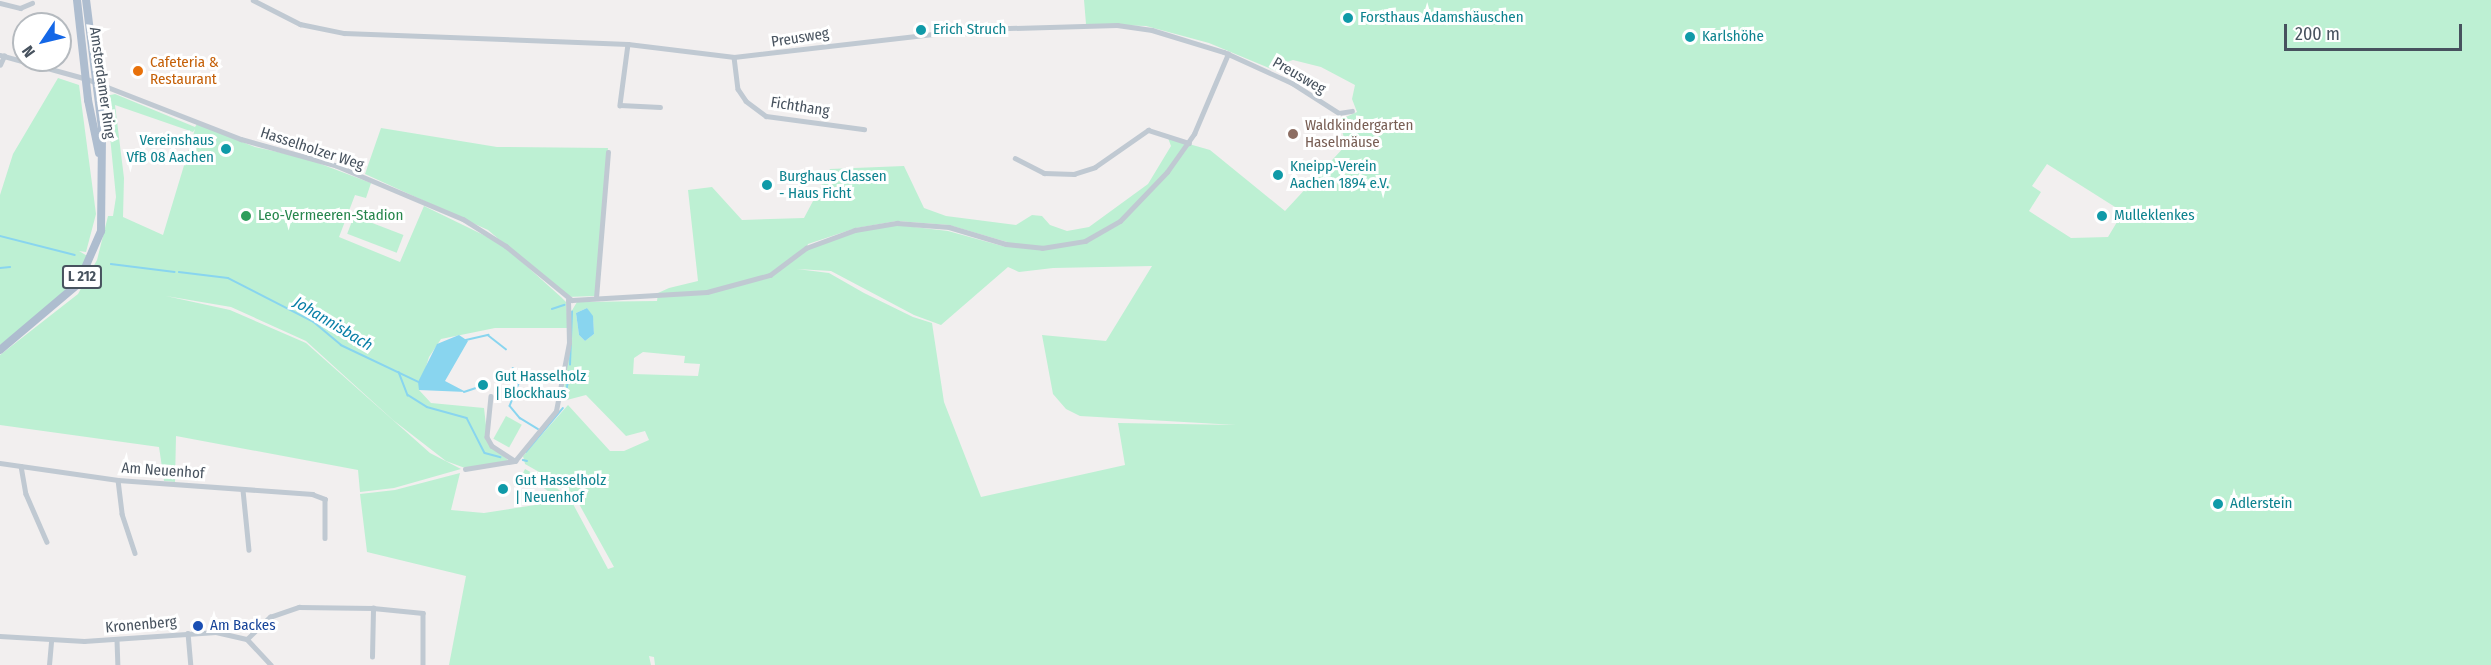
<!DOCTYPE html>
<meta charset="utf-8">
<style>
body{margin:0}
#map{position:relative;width:2491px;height:665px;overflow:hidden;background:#f2efef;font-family:"Fira Sans Condensed",sans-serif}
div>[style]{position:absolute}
.green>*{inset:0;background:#bdf0d3;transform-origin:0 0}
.water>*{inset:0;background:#89d5ef}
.stream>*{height:1.5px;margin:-0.75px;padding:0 0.75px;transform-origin:0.75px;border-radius:0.75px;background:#89d5ef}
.minor>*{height:4.5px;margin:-2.25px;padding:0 2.25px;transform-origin:2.25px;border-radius:2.25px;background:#c0c9d2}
.primary>*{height:8px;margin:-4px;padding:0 4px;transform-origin:4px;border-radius:4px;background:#aebdcf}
.dots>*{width:16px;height:16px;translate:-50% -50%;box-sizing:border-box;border:3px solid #fff;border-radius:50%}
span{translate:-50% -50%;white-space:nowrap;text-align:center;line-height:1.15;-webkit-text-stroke:6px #fff;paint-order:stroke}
.shield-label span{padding:2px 4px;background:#fff;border:2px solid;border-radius:4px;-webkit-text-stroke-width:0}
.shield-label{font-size:14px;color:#47525e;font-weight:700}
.culture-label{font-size:15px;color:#0d838f}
.left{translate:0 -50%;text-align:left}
.right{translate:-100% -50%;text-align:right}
.street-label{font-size:15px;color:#47525e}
.food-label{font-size:15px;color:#c56008}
.education-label{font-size:15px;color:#785e54}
.leisure-label{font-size:15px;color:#27864d}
.transit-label{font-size:15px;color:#164399}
.water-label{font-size:16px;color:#087fa7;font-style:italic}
.north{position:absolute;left:12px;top:12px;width:60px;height:60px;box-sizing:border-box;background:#fff;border:2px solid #b5babf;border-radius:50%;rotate:235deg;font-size:16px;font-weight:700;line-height:24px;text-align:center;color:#47525e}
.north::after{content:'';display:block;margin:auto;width:21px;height:27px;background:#1467e7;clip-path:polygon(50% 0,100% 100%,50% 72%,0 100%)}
.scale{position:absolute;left:2284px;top:24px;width:178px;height:27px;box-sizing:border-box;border:3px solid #47525e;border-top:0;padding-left:8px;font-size:18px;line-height:21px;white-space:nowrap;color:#47525e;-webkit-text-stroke:4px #fff;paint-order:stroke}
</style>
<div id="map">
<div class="green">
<i style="clip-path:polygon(evenodd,1084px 0,2491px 0,2491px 665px,655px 665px,654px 657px,649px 656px,651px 665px,449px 665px,466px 576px,367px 552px,360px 494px,395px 490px,460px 473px,451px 510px,484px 513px,554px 502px,556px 497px,523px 473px,525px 469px,554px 485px,573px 504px,608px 569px,614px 567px,579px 504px,555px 481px,525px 464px,523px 456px,568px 405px,610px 451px,624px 451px,649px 440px,645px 431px,626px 436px,586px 395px,563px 401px,571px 312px,577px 302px,657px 301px,658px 293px,669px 288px,698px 281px,688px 190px,712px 187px,742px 220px,804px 218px,830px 169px,904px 166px,924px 208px,946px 216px,1016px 225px,1032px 215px,1042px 216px,1050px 225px,1067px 231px,1089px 227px,1148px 184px,1171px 146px,1168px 138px,1210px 150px,1285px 211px,1346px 145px,1339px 120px,1357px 112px,1352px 99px,1355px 85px,1321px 67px,1293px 60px,1278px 65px,1276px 71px,1209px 43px,1146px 26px,1086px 24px,1084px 0,2047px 164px,2123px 212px,2108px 237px,2071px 238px,2029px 211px,2041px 192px,2032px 186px,2047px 164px,1084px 0,897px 221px,949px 225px,1007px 242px,1006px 247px,948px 231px,897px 225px,856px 232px,806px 250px,808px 244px,856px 228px,897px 221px,1084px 0,1152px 266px,1106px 341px,1042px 335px,1053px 394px,1066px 409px,1080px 416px,1236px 425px,1118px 423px,1125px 465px,981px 497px,944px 402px,932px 323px,913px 317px,864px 293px,829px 273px,797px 269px,831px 271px,914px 315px,941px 325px,1008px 267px,1019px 272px,1053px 268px,1152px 266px,1084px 0,587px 308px,593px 319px,594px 334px,585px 341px,579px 335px,576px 313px,587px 308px,1084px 0,643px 352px,685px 356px,684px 363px,700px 364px,698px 376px,633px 374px,634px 358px,643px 352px)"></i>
<i style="clip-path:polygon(58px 78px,79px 85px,96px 214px,86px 252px,79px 251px,89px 257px,57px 301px,0 345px,0 195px,13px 154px)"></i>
<i style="clip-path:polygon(evenodd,115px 94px,195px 127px,197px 124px,255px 147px,305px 158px,371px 183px,366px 198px,355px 195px,339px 237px,400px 262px,424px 206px,502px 244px,561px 297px,566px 302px,568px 328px,495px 328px,441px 339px,429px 357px,419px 390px,431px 403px,484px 408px,488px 443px,509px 461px,465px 468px,446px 461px,393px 420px,306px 341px,231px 307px,166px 296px,230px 310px,306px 343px,430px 453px,461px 469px,394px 488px,360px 492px,358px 470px,176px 436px,175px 482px,164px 481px,159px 447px,0 425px,0 355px,78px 294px,97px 260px,108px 216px,113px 216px,116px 197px,106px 96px,115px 94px,115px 105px,193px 132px,195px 129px,163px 235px,123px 217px,124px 178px,115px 105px)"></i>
<i style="clip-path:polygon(381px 128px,497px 147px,608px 148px,595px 296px,567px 297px,488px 230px,365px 174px)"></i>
<i style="left:354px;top:216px;width:53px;height:19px;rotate:21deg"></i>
<i style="left:506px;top:416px;width:18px;height:26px;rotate:29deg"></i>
</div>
<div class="water">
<i style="clip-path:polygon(587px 308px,593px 316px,594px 334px,585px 341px,579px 335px,576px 313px)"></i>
<i style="clip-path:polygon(459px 335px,468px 341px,445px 381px,466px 392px,419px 390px,418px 382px,437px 344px)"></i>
</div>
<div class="stream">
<i style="left:0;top:236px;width:77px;rotate:14.2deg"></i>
<i style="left:111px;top:264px;width:64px;rotate:7.1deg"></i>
<i style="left:0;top:268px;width:10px;rotate:-6deg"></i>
<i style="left:179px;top:272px;width:49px;rotate:7deg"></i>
<i style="left:228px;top:278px;width:97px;rotate:27.1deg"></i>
<i style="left:314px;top:322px;width:35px;rotate:40deg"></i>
<i style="left:341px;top:345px;width:86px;rotate:25.4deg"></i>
<i style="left:552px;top:309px;width:13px;rotate:-18deg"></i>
<i style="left:466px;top:340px;width:23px;rotate:-13deg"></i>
<i style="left:488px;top:335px;width:23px;rotate:38deg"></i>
<i style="left:570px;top:365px;width:53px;rotate:-87.8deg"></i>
<i style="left:513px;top:368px;width:14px;rotate:54deg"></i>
<i style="left:521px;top:379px;width:29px;rotate:112deg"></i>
<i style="left:510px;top:406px;width:16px;rotate:50deg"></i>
<i style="left:520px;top:418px;width:21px;rotate:31deg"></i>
<i style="left:399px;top:372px;width:25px;rotate:69deg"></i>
<i style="left:408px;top:395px;width:22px;rotate:32deg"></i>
<i style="left:427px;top:407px;width:41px;rotate:15.4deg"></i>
<i style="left:467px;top:418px;width:39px;rotate:63deg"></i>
<i style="left:485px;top:453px;width:16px;rotate:15deg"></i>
<i style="left:464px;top:392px;width:13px;rotate:-18deg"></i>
<i style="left:565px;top:398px;width:27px;rotate:-80deg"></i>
<i style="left:526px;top:452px;width:57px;rotate:-49.9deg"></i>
<i style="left:523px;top:460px;width:4px;rotate:14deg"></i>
</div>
<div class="minor">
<i style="left:253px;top:0;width:53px;rotate:27.1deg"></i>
<i style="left:300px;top:24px;width:45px;rotate:11.6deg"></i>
<i style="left:344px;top:33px;width:284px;rotate:2.2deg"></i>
<i style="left:628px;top:44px;width:107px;rotate:7deg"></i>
<i style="left:734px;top:57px;width:244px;rotate:-6.6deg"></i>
<i style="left:976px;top:29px;width:141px;rotate:-1.6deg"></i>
<i style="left:1117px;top:25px;width:35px;rotate:8deg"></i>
<i style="left:1152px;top:30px;width:75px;rotate:17deg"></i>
<i style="left:1224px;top:52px;width:75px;rotate:24.5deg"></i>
<i style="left:1292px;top:83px;width:56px;rotate:32.6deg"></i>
<i style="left:1339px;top:113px;width:13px;rotate:-9deg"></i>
<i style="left:0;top:3px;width:21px;rotate:14deg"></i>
<i style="left:20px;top:8px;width:13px;rotate:-23deg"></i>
<i style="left:628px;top:44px;width:62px;rotate:97.5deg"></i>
<i style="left:620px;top:105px;width:40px;rotate:2.9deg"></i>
<i style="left:0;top:55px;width:90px;rotate:15.4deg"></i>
<i style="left:87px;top:79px;width:165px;rotate:21.3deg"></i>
<i style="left:241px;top:139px;width:98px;rotate:15.5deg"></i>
<i style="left:335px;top:165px;width:139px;rotate:22.9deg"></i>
<i style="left:463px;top:219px;width:51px;rotate:32.1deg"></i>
<i style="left:506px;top:246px;width:85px;rotate:39.3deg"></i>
<i style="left:572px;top:300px;width:135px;rotate:-3.4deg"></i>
<i style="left:707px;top:292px;width:65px;rotate:-15.1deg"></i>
<i style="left:770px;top:275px;width:45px;rotate:-36.9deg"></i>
<i style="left:806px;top:248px;width:52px;rotate:-20.2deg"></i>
<i style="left:855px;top:230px;width:43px;rotate:-9.5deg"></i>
<i style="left:897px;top:223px;width:52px;rotate:4.4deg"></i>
<i style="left:949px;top:227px;width:59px;rotate:16.6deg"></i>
<i style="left:1006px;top:244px;width:36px;rotate:6deg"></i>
<i style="left:1042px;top:248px;width:44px;rotate:-9.2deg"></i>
<i style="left:1085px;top:241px;width:40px;rotate:-29.7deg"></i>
<i style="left:1120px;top:221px;width:68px;rotate:-46.2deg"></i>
<i style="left:1167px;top:172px;width:47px;rotate:-54.6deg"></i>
<i style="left:1194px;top:134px;width:87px;rotate:-67deg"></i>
<i style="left:734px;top:57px;width:32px;rotate:83deg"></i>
<i style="left:738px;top:89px;width:14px;rotate:56deg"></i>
<i style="left:746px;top:101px;width:25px;rotate:37deg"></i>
<i style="left:766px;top:116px;width:99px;rotate:7.6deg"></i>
<i style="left:0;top:65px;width:10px;rotate:-66deg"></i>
<i style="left:1015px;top:158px;width:33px;rotate:27deg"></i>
<i style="left:1044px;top:173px;width:30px;rotate:2deg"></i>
<i style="left:1074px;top:174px;width:22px;rotate:-18deg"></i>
<i style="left:1095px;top:167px;width:65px;rotate:-34.9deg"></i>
<i style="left:1148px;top:130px;width:43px;rotate:17.6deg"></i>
<i style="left:596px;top:298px;width:146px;rotate:-85.3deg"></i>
<i style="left:491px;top:396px;width:41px;rotate:95.6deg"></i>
<i style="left:487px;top:437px;width:10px;rotate:61deg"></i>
<i style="left:492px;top:446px;width:27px;rotate:33deg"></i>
<i style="left:0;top:463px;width:119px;rotate:8.2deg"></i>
<i style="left:118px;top:480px;width:195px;rotate:4.1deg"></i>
<i style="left:312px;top:494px;width:14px;rotate:21deg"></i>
<i style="left:325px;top:499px;width:39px;rotate:90deg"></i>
<i style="left:21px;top:466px;width:28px;rotate:80deg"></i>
<i style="left:26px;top:494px;width:52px;rotate:66.4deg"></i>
<i style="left:465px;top:469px;width:51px;rotate:-9.1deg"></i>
<i style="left:515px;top:461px;width:65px;rotate:-50.6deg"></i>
<i style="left:556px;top:411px;width:69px;rotate:-79.2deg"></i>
<i style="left:569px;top:343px;width:43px;rotate:-91.3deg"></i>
<i style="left:118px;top:480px;width:34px;rotate:83deg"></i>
<i style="left:122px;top:514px;width:41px;rotate:71.6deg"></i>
<i style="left:243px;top:490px;width:60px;rotate:84.3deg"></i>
<i style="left:188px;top:633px;width:32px;rotate:85deg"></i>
<i style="left:0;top:636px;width:84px;rotate:3.4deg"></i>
<i style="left:84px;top:641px;width:132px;rotate:-3.9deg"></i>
<i style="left:216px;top:632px;width:32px;rotate:13deg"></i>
<i style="left:247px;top:639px;width:35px;rotate:47deg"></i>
<i style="left:247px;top:639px;width:32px;rotate:-44deg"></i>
<i style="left:270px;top:617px;width:31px;rotate:-19deg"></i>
<i style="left:299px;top:607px;width:74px;rotate:0.8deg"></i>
<i style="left:373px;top:608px;width:50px;rotate:5.7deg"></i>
<i style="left:423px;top:613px;width:52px;rotate:90deg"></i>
<i style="left:117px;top:640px;width:25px;rotate:88deg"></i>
<i style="left:372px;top:657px;width:49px;rotate:-88.8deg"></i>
<i style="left:49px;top:665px;width:24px;rotate:-85deg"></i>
</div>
<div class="primary">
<i style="left:77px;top:0;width:101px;rotate:83.7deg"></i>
<i style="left:88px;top:100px;width:54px;rotate:78.3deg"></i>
<i style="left:0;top:350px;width:102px;rotate:-40.2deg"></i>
<i style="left:78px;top:284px;width:58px;rotate:-66.5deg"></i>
<i style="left:101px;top:231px;width:103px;rotate:-89.4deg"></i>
<i style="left:102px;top:128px;width:129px;rotate:-97.1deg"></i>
</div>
<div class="dots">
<i style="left:1348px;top:18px;background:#0f9aa8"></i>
<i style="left:921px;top:30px;background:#0f9aa8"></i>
<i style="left:1690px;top:37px;background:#0f9aa8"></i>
<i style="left:138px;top:71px;background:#e8710a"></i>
<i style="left:1293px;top:134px;background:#8d6e63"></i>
<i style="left:226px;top:149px;background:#0f9aa8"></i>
<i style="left:1278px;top:175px;background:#0f9aa8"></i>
<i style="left:767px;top:185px;background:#0f9aa8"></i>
<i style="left:246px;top:216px;background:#2e9e5b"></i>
<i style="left:2102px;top:216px;background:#0f9aa8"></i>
<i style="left:483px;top:385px;background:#0f9aa8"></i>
<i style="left:503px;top:489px;background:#0f9aa8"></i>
<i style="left:2218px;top:504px;background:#0f9aa8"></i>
<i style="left:198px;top:626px;background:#1a4fb4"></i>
</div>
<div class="shield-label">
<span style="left:82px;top:277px">L 212</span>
</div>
<div class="culture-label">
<span class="left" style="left:1360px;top:18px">Forsthaus Adamshäuschen</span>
<span class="left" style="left:933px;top:30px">Erich Struch</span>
<span class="left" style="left:1702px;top:37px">Karlshöhe</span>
<span class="right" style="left:214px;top:149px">Vereinshaus<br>VfB 08 Aachen</span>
<span class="left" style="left:1290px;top:175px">Kneipp-Verein<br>Aachen 1894 e.V.</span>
<span class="left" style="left:779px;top:185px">Burghaus Classen<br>- Haus Ficht</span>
<span class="left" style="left:2114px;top:216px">Mulleklenkes</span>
<span class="left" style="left:495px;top:385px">Gut Hasselholz<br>| Blockhaus</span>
<span class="left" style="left:515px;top:489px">Gut Hasselholz<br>| Neuenhof</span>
<span class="left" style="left:2230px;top:504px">Adlerstein</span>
</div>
<div class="street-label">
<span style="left:800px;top:38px;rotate:-9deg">Preusweg</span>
<span style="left:1299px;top:76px;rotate:30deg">Preusweg</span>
<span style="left:102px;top:83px;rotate:82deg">Amsterdamer Ring</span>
<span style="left:800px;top:107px;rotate:9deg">Fichthang</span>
<span style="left:312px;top:149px;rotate:18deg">Hasselholzer Weg</span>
<span style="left:163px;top:471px;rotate:4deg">Am Neuenhof</span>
<span style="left:141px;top:625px;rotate:-5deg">Kronenberg</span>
</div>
<div class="food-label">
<span class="left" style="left:150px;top:71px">Cafeteria &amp;<br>Restaurant</span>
</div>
<div class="education-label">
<span class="left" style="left:1305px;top:134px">Waldkindergarten<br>Haselmäuse</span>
</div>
<div class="leisure-label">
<span class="left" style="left:258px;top:216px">Leo-Vermeeren-Stadion</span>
</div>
<div class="transit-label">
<span class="left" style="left:210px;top:626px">Am Backes</span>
</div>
<div class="water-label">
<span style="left:333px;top:324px;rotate:31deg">Johannisbach</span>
</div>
<div class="north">N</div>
<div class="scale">200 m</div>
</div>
